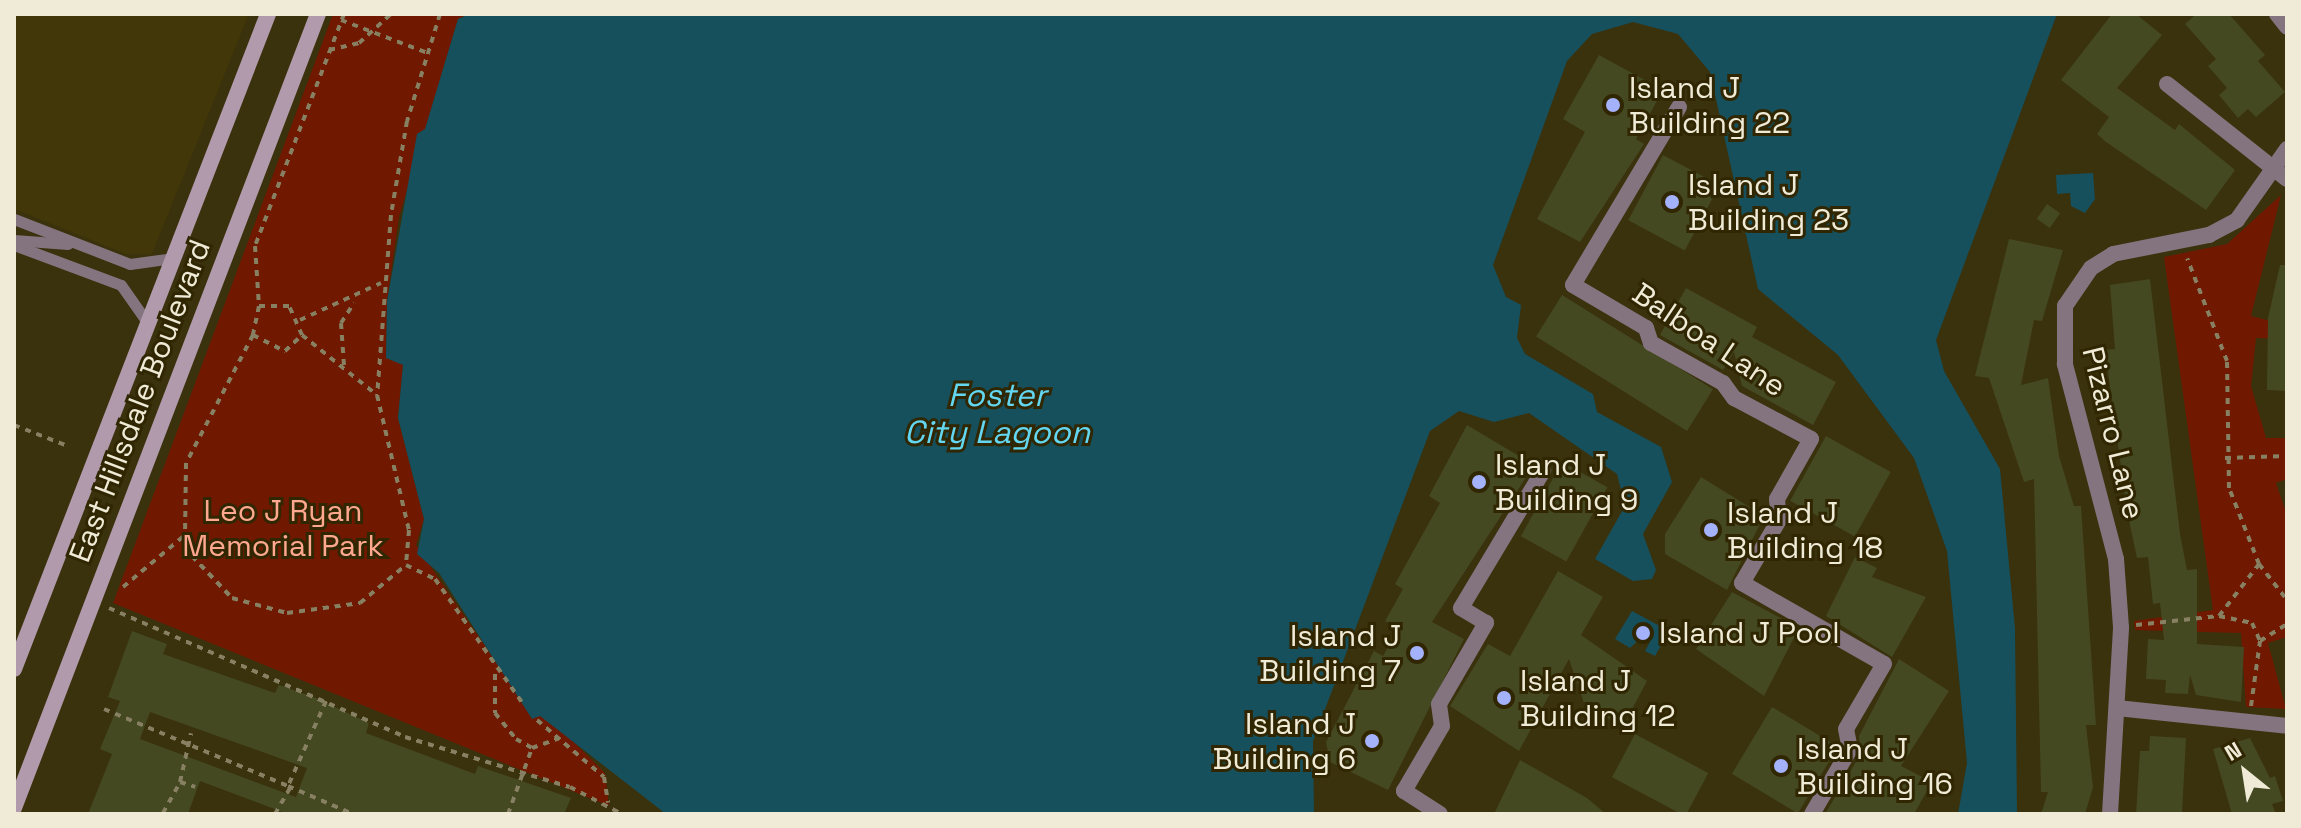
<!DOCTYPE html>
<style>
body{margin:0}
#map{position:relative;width:2301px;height:828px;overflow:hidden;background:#3a310d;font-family:"Space Grotesk",sans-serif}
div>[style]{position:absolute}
.built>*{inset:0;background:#423708}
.green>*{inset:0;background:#701900}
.water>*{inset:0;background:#16505d}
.building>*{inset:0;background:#444921;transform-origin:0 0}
.path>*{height:4px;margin-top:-2px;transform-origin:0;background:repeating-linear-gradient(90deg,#878062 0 6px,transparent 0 12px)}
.lane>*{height:11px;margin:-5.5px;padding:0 5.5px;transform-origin:5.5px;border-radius:5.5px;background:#83747f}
.street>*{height:16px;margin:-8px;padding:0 8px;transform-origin:8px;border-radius:8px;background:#83747f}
.secondary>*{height:16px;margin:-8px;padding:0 8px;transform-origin:8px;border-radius:8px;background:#b19aab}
.dots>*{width:22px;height:22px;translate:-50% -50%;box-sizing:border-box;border:4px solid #302702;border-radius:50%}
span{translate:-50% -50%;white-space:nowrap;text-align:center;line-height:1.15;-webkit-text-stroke:6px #302702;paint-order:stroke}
.poi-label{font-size:30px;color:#f0ebd7}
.left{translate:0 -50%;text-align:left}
.right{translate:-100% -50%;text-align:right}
.street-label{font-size:30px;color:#f0ebd7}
.park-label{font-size:30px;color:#ffa78f}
.water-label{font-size:32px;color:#63d6f1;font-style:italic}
.frame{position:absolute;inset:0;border:16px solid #f0ebd7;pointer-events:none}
.north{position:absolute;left:2205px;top:732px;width:80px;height:80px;-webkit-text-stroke:6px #302702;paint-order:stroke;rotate:330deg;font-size:22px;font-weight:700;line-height:32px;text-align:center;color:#f0ebd7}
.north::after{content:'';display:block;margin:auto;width:28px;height:36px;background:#f0ebd7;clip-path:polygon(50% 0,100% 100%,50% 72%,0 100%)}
</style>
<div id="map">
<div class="built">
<i style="clip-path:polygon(14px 14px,249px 14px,152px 254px,126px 254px,14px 209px)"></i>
</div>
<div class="green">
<i style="clip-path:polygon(333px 14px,470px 14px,458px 19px,399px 217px,387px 301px,386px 357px,403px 365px,398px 418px,424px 519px,416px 545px,502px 671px,605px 773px,609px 806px,113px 603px)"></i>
<i style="clip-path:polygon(2281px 195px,2251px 316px,2287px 325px,2287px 339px,2256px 338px,2251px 386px,2266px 438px,2287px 438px,2287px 479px,2276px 483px,2287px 515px,2287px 637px,2268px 643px,2286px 709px,2246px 707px,2241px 633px,2135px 630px,2134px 621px,2213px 610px,2164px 257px,2227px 244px)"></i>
</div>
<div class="water">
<i style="clip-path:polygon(470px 14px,2057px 14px,1936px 340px,1944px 371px,2000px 469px,2015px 628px,2017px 814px,1958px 814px,1967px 763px,1947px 551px,1914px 458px,1838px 355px,1758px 289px,1710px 72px,1678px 34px,1633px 22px,1592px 34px,1567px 61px,1493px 265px,1506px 297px,1521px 305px,1517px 338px,1525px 354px,1593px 394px,1597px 412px,1661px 447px,1672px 482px,1643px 534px,1656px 570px,1652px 579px,1633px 581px,1595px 559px,1625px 506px,1617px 474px,1529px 413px,1494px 422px,1459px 411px,1430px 431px,1313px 741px,1314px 814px,666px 814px,540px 716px,532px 719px,439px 573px,417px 554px,424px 519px,398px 418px,403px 365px,386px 358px,387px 301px,417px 134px,425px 129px,458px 19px)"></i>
<i style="clip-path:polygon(2093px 173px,2095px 199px,2085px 213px,2071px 206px,2070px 193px,2057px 194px,2056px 175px)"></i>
<i style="clip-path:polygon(1632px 611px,1669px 631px,1655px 656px,1645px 651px,1650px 642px,1644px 635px,1630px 648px,1615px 639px)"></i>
</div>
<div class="building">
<i style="clip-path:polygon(2112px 14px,2136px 14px,2162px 35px,2117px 88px,2175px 130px,2179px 124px,2235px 170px,2206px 210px,2106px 142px,2097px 134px,2109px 117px,2061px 80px)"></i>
<i style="clip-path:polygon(2196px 14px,2229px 14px,2265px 55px,2258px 61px,2285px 92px,2256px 117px,2248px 109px,2238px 118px,2219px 95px,2227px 88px,2208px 66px,2216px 59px,2185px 24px)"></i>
<i style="clip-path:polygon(1599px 55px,1663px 90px,1636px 139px,1644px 144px,1580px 242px,1537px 219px,1585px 132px,1563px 119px)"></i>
<i style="left:1663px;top:155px;width:64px;height:74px;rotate:28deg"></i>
<i style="left:2047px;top:204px;width:16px;height:18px;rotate:35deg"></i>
<i style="clip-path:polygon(2009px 239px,2063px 250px,2042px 321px,2034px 320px,2021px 385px,2048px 378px,2059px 456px,2074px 506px,2081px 506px,2096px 725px,2086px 725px,2093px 787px,2085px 814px,2041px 814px,2048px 792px,2041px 792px,2034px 479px,2024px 482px,1989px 378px,1975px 376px)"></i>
<i style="clip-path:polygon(2280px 265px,2287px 265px,2287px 391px,2267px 390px,2268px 318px)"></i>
<i style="clip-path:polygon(2150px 279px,2180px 534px,2187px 570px,2197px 569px,2197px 644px,2244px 647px,2241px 702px,2196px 695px,2190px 675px,2188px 694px,2165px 693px,2166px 680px,2146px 679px,2148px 639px,2164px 640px,2160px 603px,2153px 604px,2148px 557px,2137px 558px,2127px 511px,2105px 350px,2115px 349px,2110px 285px)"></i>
<i style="clip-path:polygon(1686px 288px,1757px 327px,1752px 337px,1836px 382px,1813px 425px,1742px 386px,1734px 352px,1723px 370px,1660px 335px)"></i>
<i style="left:1562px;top:295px;width:178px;height:49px;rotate:32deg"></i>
<i style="clip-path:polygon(1467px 425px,1534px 465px,1432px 622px,1464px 639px,1388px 790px,1330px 762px,1326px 742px,1374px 651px,1383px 656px,1398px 628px,1385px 621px,1403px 589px,1395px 584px,1440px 503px,1429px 496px)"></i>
<i style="left:1826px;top:436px;width:74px;height:74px;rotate:29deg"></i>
<i style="left:1562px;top:462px;width:52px;height:85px;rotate:29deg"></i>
<i style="clip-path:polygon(1701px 477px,1764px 516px,1727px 590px,1665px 554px,1665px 534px)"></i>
<i style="clip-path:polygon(1855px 557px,1877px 568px,1872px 577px,1926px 597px,1892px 657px,1826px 616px)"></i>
<i style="clip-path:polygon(1558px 571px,1603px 597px,1581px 635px,1647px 681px,1629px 715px,1611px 720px,1585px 706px,1569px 659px,1519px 751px,1450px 706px,1488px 644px,1510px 656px)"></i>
<i style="clip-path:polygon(1732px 592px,1799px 628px,1764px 696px,1696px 649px)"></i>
<i style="clip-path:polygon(evenodd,132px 631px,167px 644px,163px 654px,275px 693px,279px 685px,316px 698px,369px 723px,366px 733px,475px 774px,478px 766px,571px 798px,564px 814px,288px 814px,200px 781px,188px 814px,88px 814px,112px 754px,100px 749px,120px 701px,108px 697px,132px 631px,150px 712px,307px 768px,296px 797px,140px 739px,150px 712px)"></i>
<i style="clip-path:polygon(1899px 659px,1949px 691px,1901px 766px,1932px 782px,1914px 814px,1825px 814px,1860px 755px,1859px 736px)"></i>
<i style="left:1772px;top:707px;width:77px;height:78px;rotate:31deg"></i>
<i style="left:1635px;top:734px;width:83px;height:49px;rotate:28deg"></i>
<i style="clip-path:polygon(2150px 736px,2186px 738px,2182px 814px,2136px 814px,2140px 751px,2149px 751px)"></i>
<i style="clip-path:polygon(2250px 738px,2270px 778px,2275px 776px,2283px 801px,2272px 804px,2276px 814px,2232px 814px,2213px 749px)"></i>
<i style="clip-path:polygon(1520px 760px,1587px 798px,1606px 814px,1494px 814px)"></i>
</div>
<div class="path">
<i style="left:344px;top:14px;width:248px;rotate:111deg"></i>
<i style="left:255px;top:246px;width:60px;rotate:86.2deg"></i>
<i style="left:259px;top:306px;width:30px;rotate:102deg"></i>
<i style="left:253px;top:335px;width:144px;rotate:117.6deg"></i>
<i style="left:186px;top:463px;width:72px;rotate:90.8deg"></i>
<i style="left:185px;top:535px;width:22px;rotate:72deg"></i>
<i style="left:192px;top:556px;width:58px;rotate:46.4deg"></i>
<i style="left:232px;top:598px;width:57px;rotate:15.3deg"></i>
<i style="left:287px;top:613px;width:74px;rotate:-7.8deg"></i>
<i style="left:360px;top:603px;width:60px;rotate:-39.6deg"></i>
<i style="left:440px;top:14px;width:112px;rotate:107.1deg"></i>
<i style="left:407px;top:121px;width:95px;rotate:99.7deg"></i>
<i style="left:391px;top:215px;width:181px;rotate:94.4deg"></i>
<i style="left:377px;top:395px;width:139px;rotate:76.7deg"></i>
<i style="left:409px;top:530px;width:35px;rotate:95deg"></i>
<i style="left:406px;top:565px;width:32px;rotate:26deg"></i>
<i style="left:435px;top:579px;width:154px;rotate:54.8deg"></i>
<i style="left:341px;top:20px;width:93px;rotate:20.8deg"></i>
<i style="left:329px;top:50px;width:31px;rotate:-13deg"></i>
<i style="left:359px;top:43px;width:43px;rotate:-42.2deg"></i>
<i style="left:300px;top:320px;width:89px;rotate:-24.6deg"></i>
<i style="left:253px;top:335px;width:36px;rotate:27deg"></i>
<i style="left:285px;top:351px;width:23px;rotate:-43deg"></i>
<i style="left:302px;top:335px;width:32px;rotate:-114deg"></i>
<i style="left:289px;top:306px;width:30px;rotate:180deg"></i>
<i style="left:302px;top:335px;width:96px;rotate:38.7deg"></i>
<i style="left:344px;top:365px;width:42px;rotate:-94.1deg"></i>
<i style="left:341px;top:323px;width:24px;rotate:-57deg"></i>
<i style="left:14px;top:425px;width:58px;rotate:21.3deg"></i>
<i style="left:2225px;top:458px;width:62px;rotate:-1.8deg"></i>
<i style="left:2259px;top:564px;width:46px;rotate:52.1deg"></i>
<i style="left:123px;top:587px;width:81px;rotate:-40deg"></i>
<i style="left:109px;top:608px;width:323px;rotate:23.5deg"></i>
<i style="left:405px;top:737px;width:172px;rotate:16.9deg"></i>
<i style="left:570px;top:787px;width:59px;rotate:27.4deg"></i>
<i style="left:2219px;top:616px;width:34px;rotate:12deg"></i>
<i style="left:2252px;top:623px;width:20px;rotate:66deg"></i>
<i style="left:2136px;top:625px;width:83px;rotate:-6.2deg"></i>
<i style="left:2219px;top:616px;width:66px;rotate:-52.4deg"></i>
<i style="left:2259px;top:564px;width:82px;rotate:-111.5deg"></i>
<i style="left:2229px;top:488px;width:127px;rotate:-90.9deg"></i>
<i style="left:2227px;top:361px;width:110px;rotate:-111.2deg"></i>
<i style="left:495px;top:674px;width:39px;rotate:90deg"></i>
<i style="left:495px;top:713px;width:33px;rotate:51deg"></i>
<i style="left:516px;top:739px;width:18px;rotate:29deg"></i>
<i style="left:532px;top:748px;width:27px;rotate:-20deg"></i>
<i style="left:326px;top:701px;width:93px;rotate:114.1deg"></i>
<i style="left:288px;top:786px;width:71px;rotate:23.3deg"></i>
<i style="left:2251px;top:706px;width:66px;rotate:-82.1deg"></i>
<i style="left:2260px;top:641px;width:32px;rotate:-32deg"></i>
<i style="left:104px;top:709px;width:199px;rotate:22.7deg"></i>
<i style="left:537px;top:720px;width:88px;rotate:40.4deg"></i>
<i style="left:604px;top:777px;width:26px;rotate:81deg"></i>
<i style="left:180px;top:782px;width:16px;rotate:18deg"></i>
<i style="left:163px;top:813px;width:35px;rotate:-61deg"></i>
<i style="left:180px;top:782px;width:50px;rotate:-77.3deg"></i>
<i style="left:275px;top:814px;width:30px;rotate:-60deg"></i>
<i style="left:508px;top:814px;width:70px;rotate:-70deg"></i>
</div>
<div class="lane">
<i style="left:14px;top:219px;width:124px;rotate:21.2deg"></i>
<i style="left:130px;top:264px;width:43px;rotate:-7.9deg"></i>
<i style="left:14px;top:240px;width:54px;rotate:4.2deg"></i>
<i style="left:14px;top:245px;width:114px;rotate:20.5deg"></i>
<i style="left:121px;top:285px;width:45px;rotate:54.9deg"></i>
</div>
<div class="street">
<i style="left:2277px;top:14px;width:16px;rotate:52deg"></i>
<i style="left:2167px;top:84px;width:153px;rotate:38.4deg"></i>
<i style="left:1679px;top:107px;width:207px;rotate:120.8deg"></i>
<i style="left:1573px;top:285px;width:85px;rotate:30.5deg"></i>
<i style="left:1646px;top:328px;width:16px;rotate:72deg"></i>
<i style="left:1651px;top:343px;width:82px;rotate:29.1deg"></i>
<i style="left:1723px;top:383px;width:19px;rotate:54deg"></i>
<i style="left:1734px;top:398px;width:87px;rotate:28deg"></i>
<i style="left:1811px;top:439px;width:69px;rotate:119.5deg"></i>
<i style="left:1777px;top:499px;width:21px;rotate:85deg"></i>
<i style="left:1779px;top:520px;width:73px;rotate:120.4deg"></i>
<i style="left:1742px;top:583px;width:163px;rotate:29.7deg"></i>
<i style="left:1884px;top:664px;width:75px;rotate:120.3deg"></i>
<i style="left:1846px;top:729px;width:20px;rotate:79deg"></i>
<i style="left:1850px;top:749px;width:75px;rotate:120.3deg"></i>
<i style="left:2117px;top:708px;width:171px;rotate:6deg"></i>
<i style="left:1440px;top:814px;width:43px;rotate:-147.4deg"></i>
<i style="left:1404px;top:791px;width:75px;rotate:-59.7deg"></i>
<i style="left:1442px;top:726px;width:22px;rotate:-98deg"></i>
<i style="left:1439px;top:704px;width:94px;rotate:-59.9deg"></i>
<i style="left:1486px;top:623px;width:29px;rotate:-149deg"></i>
<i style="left:1461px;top:608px;width:160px;rotate:-59.1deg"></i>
<i style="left:2110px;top:814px;width:187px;rotate:-86.6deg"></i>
<i style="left:2121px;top:627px;width:68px;rotate:-94.2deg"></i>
<i style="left:2116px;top:559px;width:202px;rotate:-104.7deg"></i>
<i style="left:2065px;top:364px;width:58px;rotate:-90deg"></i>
<i style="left:2065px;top:306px;width:46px;rotate:-55.6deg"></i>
<i style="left:2091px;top:268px;width:26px;rotate:-32deg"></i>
<i style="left:2113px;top:254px;width:98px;rotate:-11.2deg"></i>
<i style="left:2209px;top:235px;width:32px;rotate:-28deg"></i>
<i style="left:2237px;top:220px;width:87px;rotate:-54.8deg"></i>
</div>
<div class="secondary">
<i style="left:14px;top:669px;width:703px;rotate:-68.8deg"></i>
<i style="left:14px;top:808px;width:850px;rotate:-69.05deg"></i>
</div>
<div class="dots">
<i style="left:1613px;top:105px;background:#a4b2fc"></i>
<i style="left:1672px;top:202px;background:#a4b2fc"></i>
<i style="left:1479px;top:482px;background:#a4b2fc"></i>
<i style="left:1711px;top:530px;background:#a4b2fc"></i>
<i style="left:1643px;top:633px;background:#a4b2fc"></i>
<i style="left:1417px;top:653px;background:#a4b2fc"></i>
<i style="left:1504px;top:698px;background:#a4b2fc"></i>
<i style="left:1372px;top:741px;background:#a4b2fc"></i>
<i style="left:1781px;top:766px;background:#a4b2fc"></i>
</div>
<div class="poi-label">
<span class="left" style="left:1629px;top:105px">Island J<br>Building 22</span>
<span class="left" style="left:1688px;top:202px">Island J<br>Building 23</span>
<span class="left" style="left:1495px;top:482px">Island J<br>Building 9</span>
<span class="left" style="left:1727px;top:530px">Island J<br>Building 18</span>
<span class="left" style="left:1659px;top:633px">Island J Pool</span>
<span class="right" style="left:1401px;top:653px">Island J<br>Building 7</span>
<span class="left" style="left:1520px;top:698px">Island J<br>Building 12</span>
<span class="right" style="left:1356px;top:741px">Island J<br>Building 6</span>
<span class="left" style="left:1797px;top:766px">Island J<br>Building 16</span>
</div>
<div class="street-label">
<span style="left:1709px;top:340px;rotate:34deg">Balboa Lane</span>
<span style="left:140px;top:401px;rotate:-69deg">East Hillsdale Boulevard</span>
<span style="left:2113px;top:433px;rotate:76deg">Pizarro Lane</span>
</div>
<div class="park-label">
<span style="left:283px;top:528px">Leo J Ryan<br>Memorial Park</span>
</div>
<div class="water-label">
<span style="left:997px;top:414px">Foster<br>City Lagoon</span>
</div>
<div class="frame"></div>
<div class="north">N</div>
</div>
